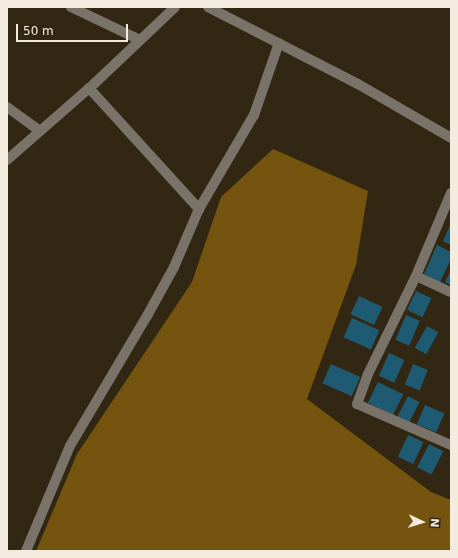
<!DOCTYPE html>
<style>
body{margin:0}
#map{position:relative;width:458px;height:558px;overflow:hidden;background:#322712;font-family:"DejaVu Sans",sans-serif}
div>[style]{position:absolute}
.water>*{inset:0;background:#74540f}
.building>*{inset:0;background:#1f5a73;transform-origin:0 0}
.minor>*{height:10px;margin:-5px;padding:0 5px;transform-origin:5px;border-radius:5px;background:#797369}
span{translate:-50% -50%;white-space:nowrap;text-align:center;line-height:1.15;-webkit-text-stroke:3px #322712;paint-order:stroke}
.frame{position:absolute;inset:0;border:8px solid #f2ebde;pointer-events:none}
.north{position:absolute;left:402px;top:502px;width:40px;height:40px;-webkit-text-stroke:3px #322712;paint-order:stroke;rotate:94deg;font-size:11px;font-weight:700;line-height:16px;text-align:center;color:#f2ebde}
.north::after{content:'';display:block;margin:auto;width:14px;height:18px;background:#f2ebde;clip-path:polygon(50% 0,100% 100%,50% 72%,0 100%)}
.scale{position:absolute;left:16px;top:24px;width:112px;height:18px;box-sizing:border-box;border:2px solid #f2ebde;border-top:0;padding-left:5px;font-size:12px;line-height:14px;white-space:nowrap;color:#f2ebde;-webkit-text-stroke:3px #322712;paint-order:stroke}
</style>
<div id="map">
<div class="water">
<i style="clip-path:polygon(273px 149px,368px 191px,356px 265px,307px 399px,431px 492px,451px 500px,451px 551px,36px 551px,77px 454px,192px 282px,221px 197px)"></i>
</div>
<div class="building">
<i style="clip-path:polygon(451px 223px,451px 245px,443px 241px)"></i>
<i style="clip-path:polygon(437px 245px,451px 252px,451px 259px,440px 282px,424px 274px)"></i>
<i style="clip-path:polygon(451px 270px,451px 285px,445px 282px)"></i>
<i style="left:416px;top:291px;width:17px;height:21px;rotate:25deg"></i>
<i style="left:359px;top:296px;width:26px;height:20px;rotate:25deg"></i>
<i style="left:406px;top:315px;width:15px;height:27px;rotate:23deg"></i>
<i style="left:352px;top:318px;width:30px;height:21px;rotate:24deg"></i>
<i style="left:427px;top:326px;width:13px;height:25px;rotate:29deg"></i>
<i style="left:389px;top:353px;width:17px;height:25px;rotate:24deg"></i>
<i style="left:331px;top:364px;width:32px;height:21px;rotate:24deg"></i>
<i style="left:413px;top:364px;width:16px;height:22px;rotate:22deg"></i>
<i style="left:378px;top:382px;width:28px;height:23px;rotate:26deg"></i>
<i style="left:408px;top:396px;width:13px;height:23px;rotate:27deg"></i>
<i style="left:425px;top:405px;width:21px;height:21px;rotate:23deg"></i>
<i style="left:408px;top:435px;width:17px;height:24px;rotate:25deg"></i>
<i style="left:429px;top:444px;width:16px;height:26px;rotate:27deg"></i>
</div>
<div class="minor">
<i style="left:71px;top:7px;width:76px;rotate:25.6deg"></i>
<i style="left:208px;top:7px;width:169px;rotate:27.2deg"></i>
<i style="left:358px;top:84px;width:108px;rotate:30.1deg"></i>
<i style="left:89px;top:88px;width:164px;rotate:47.7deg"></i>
<i style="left:7px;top:107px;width:41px;rotate:36deg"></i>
<i style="left:7px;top:160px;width:117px;rotate:-41.2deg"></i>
<i style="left:95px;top:83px;width:110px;rotate:-43.5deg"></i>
<i style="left:451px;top:193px;width:90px;rotate:112.9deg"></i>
<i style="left:416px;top:276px;width:109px;rotate:116.1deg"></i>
<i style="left:368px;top:374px;width:32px;rotate:110deg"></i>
<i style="left:357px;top:404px;width:103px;rotate:23.6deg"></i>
<i style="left:416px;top:276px;width:38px;rotate:25deg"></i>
<i style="left:26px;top:551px;width:114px;rotate:-67.3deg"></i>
<i style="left:70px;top:446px;width:151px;rotate:-59.4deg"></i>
<i style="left:147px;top:316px;width:56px;rotate:-61.1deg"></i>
<i style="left:174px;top:267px;width:63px;rotate:-66.7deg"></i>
<i style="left:199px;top:209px;width:109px;rotate:-59.7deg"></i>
<i style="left:254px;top:115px;width:76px;rotate:-70.9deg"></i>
</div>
<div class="frame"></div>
<div class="north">N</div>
<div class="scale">50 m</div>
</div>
